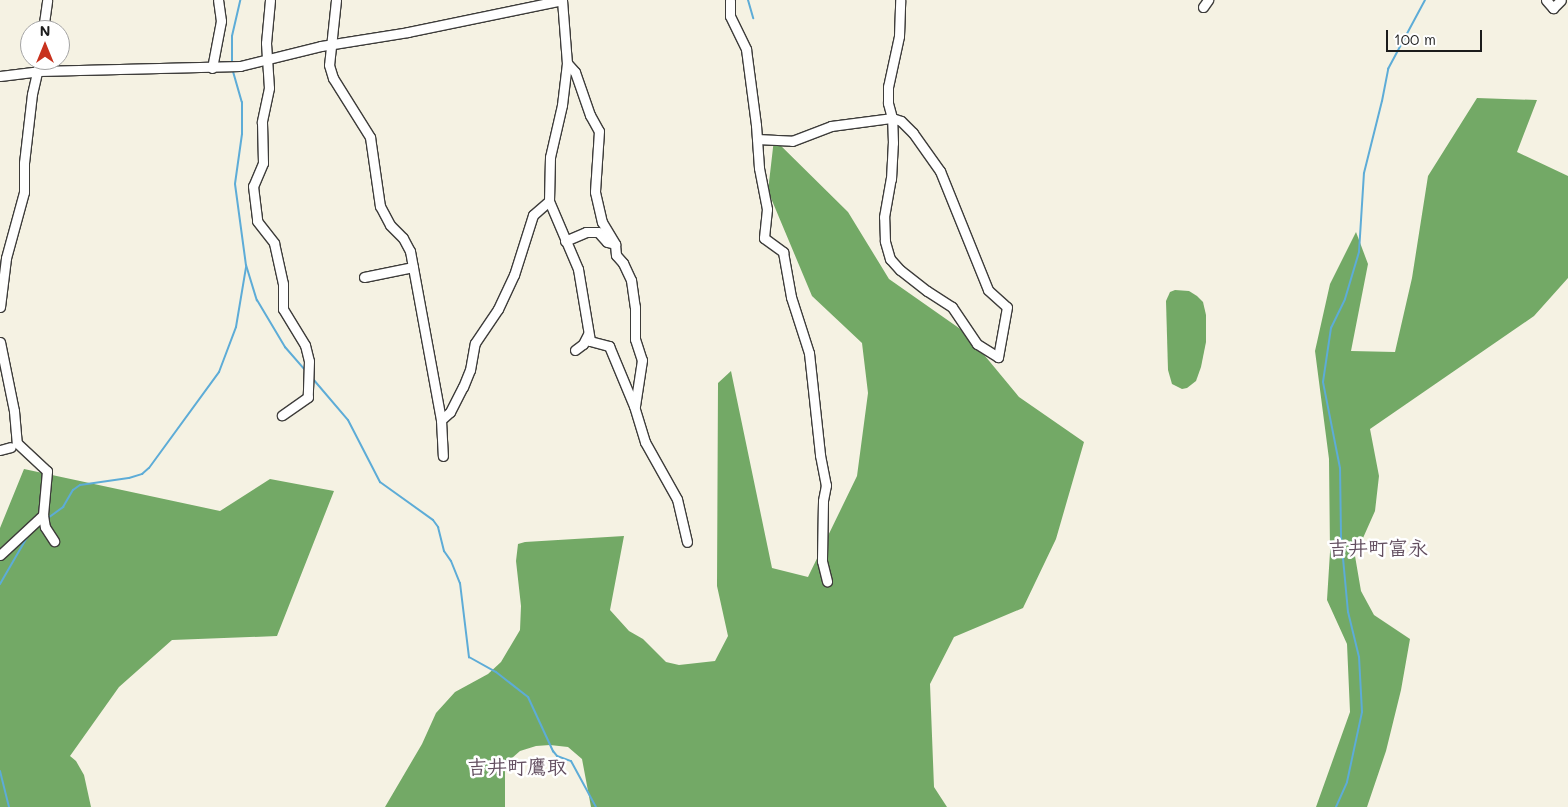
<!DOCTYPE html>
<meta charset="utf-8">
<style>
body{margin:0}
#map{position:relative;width:1568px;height:807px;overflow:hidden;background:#f5f2e3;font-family:Mali,"Klee One",sans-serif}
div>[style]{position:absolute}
.forest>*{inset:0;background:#73a966}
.stream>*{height:2px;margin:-1px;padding:0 1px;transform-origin:1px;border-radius:1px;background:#5dacd7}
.roads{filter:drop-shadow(1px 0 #3d3c3a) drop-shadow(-1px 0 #3d3c3a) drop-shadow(0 1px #3d3c3a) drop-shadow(0 -1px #3d3c3a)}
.minor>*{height:9px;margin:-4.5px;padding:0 4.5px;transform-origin:4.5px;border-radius:4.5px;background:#fff}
span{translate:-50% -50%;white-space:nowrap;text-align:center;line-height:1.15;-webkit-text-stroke:5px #fff;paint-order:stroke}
.quarter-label{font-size:20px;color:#634f60;font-weight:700}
.north{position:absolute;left:20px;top:20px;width:50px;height:50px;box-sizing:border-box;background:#fff;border:1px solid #a4a4a4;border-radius:50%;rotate:0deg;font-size:14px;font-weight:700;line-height:20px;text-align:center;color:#1c1c1c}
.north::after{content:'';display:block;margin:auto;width:18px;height:22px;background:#c8321e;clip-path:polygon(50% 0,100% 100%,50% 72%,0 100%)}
.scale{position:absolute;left:1386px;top:30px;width:96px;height:22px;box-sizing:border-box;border:2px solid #1c1c1c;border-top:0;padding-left:6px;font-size:15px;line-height:18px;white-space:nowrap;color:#1c1c1c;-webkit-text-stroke:4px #fff;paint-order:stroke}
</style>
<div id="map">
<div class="forest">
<i style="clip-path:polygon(1477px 98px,1537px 100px,1517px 152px,1568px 176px,1568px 278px,1534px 316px,1370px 429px,1379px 476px,1375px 511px,1355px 556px,1361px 591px,1374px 615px,1410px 639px,1401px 690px,1386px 751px,1367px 807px,1316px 807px,1350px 712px,1347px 644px,1327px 600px,1330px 552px,1329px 459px,1315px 351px,1330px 284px,1356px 232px,1368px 264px,1351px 351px,1395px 352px,1412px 278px,1428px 176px)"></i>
<i style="clip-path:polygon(774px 139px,848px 212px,889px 279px,966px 333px,1019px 397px,1084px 442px,1056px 539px,1023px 608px,954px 637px,930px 684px,934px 787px,947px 807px,591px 807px,582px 759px,568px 747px,550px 745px,536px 746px,520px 751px,505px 764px,505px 807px,385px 807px,422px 744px,436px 713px,455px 692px,488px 674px,501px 662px,520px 630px,521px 606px,516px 561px,518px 544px,525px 542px,624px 536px,610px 610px,629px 631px,643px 639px,666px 662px,679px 665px,715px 661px,728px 636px,717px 586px,718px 383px,731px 371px,772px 568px,808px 577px,857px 476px,868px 393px,862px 343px,812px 296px,768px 191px)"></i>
<i style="clip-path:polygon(1175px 290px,1189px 291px,1197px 296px,1203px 302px,1206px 315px,1206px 342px,1201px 367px,1196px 381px,1187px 388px,1182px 389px,1172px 384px,1168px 370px,1166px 301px,1170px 292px)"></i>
<i style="clip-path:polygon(24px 469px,220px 511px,270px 479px,334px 491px,277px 636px,172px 640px,119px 687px,70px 756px,76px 761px,84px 775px,91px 807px,0 807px,0 528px)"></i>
</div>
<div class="stream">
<i style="left:748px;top:0;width:19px;rotate:74deg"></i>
<i style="left:232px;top:64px;width:28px;rotate:-90deg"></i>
<i style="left:232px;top:36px;width:37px;rotate:-77deg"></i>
<i style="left:232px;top:68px;width:35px;rotate:74deg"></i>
<i style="left:242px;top:102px;width:32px;rotate:90deg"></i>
<i style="left:242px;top:134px;width:50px;rotate:98deg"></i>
<i style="left:235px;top:184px;width:82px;rotate:82.3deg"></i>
<i style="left:246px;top:265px;width:37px;rotate:73deg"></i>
<i style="left:257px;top:300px;width:55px;rotate:59.2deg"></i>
<i style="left:285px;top:347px;width:32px;rotate:49deg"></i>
<i style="left:313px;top:379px;width:54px;rotate:49.5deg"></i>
<i style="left:348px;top:420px;width:70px;rotate:62.7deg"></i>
<i style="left:380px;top:482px;width:65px;rotate:35.6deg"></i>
<i style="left:433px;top:520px;width:9px;rotate:54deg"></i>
<i style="left:438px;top:527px;width:25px;rotate:76deg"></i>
<i style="left:444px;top:551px;width:12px;rotate:55deg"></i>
<i style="left:451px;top:561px;width:24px;rotate:68deg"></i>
<i style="left:460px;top:583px;width:75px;rotate:83.1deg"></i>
<i style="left:469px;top:657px;width:31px;rotate:29deg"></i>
<i style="left:496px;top:672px;width:41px;rotate:38deg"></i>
<i style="left:528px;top:697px;width:60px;rotate:65.2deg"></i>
<i style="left:553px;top:751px;width:6px;rotate:51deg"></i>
<i style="left:557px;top:756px;width:15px;rotate:20deg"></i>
<i style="left:571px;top:761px;width:52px;rotate:61.5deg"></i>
<i style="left:48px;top:518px;width:19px;rotate:-36deg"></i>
<i style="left:63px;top:507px;width:20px;rotate:-60deg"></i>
<i style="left:73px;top:490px;width:9px;rotate:-36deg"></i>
<i style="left:80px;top:485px;width:49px;rotate:-8.1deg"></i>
<i style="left:129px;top:478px;width:14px;rotate:-17deg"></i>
<i style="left:142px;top:474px;width:9px;rotate:-41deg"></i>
<i style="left:149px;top:468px;width:119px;rotate:-53.9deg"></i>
<i style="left:219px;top:372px;width:48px;rotate:-69.3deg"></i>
<i style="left:236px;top:327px;width:61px;rotate:-80.5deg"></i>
<i style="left:0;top:584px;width:58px;rotate:-59.9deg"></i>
<i style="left:0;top:771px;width:37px;rotate:76deg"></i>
<i style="left:1336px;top:807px;width:27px;rotate:-66deg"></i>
<i style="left:1347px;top:782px;width:72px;rotate:-77.9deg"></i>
<i style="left:1362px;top:712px;width:55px;rotate:-93.1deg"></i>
<i style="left:1359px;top:657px;width:46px;rotate:-103.7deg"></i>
<i style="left:1348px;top:612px;width:75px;rotate:-95.3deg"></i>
<i style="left:1341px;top:537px;width:69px;rotate:-90.8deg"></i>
<i style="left:1340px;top:468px;width:88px;rotate:-101.2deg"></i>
<i style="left:1323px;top:382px;width:55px;rotate:-81.6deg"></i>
<i style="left:1331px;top:328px;width:32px;rotate:-64deg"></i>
<i style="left:1345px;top:299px;width:49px;rotate:-73.4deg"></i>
<i style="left:1359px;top:252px;width:79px;rotate:-86.4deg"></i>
<i style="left:1364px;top:173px;width:74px;rotate:-76deg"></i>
<i style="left:1382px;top:101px;width:33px;rotate:-79deg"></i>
<i style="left:1388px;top:69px;width:78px;rotate:-61.8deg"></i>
</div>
<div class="roads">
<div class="minor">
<i style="left:270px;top:0;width:43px;rotate:95.3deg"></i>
<i style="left:266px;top:43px;width:45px;rotate:86.2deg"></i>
<i style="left:269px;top:88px;width:35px;rotate:102deg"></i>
<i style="left:262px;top:122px;width:41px;rotate:88.6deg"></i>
<i style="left:263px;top:163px;width:25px;rotate:113deg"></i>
<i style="left:253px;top:186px;width:35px;rotate:83deg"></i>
<i style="left:257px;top:221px;width:28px;rotate:52deg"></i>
<i style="left:274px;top:243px;width:42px;rotate:77.6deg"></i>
<i style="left:283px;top:284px;width:25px;rotate:90deg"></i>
<i style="left:283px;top:309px;width:42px;rotate:58.6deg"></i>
<i style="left:305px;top:345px;width:16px;rotate:76deg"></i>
<i style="left:309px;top:361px;width:36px;rotate:92deg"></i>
<i style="left:308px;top:397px;width:32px;rotate:145deg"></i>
<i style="left:336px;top:0;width:65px;rotate:96.1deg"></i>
<i style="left:329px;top:65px;width:14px;rotate:73deg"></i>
<i style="left:333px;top:78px;width:70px;rotate:57.9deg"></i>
<i style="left:370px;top:137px;width:70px;rotate:81.8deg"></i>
<i style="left:380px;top:206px;width:21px;rotate:62deg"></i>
<i style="left:390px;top:225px;width:18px;rotate:45deg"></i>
<i style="left:403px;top:238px;width:15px;rotate:62deg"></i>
<i style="left:410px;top:251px;width:172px;rotate:79.6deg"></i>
<i style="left:441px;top:420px;width:36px;rotate:87deg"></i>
<i style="left:562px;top:0;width:63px;rotate:85.5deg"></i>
<i style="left:567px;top:63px;width:42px;rotate:96.8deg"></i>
<i style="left:562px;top:105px;width:53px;rotate:103deg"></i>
<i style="left:550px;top:157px;width:44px;rotate:91.3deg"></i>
<i style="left:549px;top:201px;width:74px;rotate:66.9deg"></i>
<i style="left:578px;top:269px;width:73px;rotate:80.5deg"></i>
<i style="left:590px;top:341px;width:20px;rotate:15deg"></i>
<i style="left:609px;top:346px;width:65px;rotate:67.4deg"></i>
<i style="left:634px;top:406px;width:38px;rotate:73deg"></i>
<i style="left:645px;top:442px;width:65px;rotate:60.7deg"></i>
<i style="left:677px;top:499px;width:44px;rotate:76.9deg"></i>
<i style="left:730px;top:0;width:16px;rotate:90deg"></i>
<i style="left:730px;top:16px;width:37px;rotate:64deg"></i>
<i style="left:746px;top:49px;width:77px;rotate:82.5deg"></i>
<i style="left:756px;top:125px;width:43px;rotate:86deg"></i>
<i style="left:759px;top:168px;width:42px;rotate:79deg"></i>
<i style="left:767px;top:209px;width:29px;rotate:96deg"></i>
<i style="left:764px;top:238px;width:24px;rotate:36deg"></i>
<i style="left:783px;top:252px;width:46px;rotate:79.9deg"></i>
<i style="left:791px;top:297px;width:59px;rotate:72.2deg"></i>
<i style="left:809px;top:353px;width:103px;rotate:83.8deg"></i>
<i style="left:820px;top:455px;width:31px;rotate:79deg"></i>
<i style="left:826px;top:485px;width:16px;rotate:101deg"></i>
<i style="left:823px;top:501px;width:60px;rotate:91deg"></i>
<i style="left:822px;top:561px;width:21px;rotate:76deg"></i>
<i style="left:1546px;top:0;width:11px;rotate:49deg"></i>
<i style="left:1553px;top:8px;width:11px;rotate:-45deg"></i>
<i style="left:1203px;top:7px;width:9px;rotate:-54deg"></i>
<i style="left:43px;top:30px;width:30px;rotate:-82deg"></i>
<i style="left:567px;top:63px;width:12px;rotate:48deg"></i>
<i style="left:575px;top:72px;width:46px;rotate:70.8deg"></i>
<i style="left:590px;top:115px;width:18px;rotate:61deg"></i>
<i style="left:599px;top:131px;width:61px;rotate:93.8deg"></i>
<i style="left:595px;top:192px;width:31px;rotate:77deg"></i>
<i style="left:602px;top:222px;width:26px;rotate:59deg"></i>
<i style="left:615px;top:244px;width:11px;rotate:85deg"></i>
<i style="left:616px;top:255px;width:11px;rotate:49deg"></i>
<i style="left:623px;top:263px;width:19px;rotate:65deg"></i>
<i style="left:631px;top:280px;width:27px;rotate:82deg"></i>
<i style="left:635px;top:307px;width:32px;rotate:90deg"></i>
<i style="left:635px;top:339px;width:22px;rotate:72deg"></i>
<i style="left:642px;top:360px;width:47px;rotate:98.7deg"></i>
<i style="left:212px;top:68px;width:48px;rotate:-79.2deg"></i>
<i style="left:221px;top:21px;width:21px;rotate:-98deg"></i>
<i style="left:0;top:76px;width:39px;rotate:-7deg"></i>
<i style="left:39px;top:71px;width:201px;rotate:-1.4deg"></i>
<i style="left:240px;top:66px;width:83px;rotate:-13.9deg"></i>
<i style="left:321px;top:46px;width:88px;rotate:-9.1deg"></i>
<i style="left:408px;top:32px;width:157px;rotate:-11.7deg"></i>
<i style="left:757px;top:139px;width:35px;rotate:3deg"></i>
<i style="left:792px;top:141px;width:42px;rotate:-21deg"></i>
<i style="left:831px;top:126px;width:62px;rotate:-7.5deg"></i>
<i style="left:892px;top:118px;width:9px;rotate:18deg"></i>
<i style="left:901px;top:121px;width:17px;rotate:45deg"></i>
<i style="left:913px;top:133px;width:47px;rotate:54.6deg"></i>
<i style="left:940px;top:171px;width:128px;rotate:68deg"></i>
<i style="left:988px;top:290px;width:25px;rotate:42deg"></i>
<i style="left:1007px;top:307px;width:51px;rotate:100.2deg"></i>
<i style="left:998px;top:357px;width:25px;rotate:-148deg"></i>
<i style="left:977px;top:344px;width:45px;rotate:-124deg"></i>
<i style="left:952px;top:307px;width:30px;rotate:-147deg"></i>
<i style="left:927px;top:291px;width:34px;rotate:-142deg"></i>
<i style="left:900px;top:270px;width:15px;rotate:-132deg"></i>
<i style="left:890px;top:259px;width:19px;rotate:-106deg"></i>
<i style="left:885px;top:241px;width:24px;rotate:-92deg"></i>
<i style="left:884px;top:217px;width:39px;rotate:-80deg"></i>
<i style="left:891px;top:179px;width:36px;rotate:-87deg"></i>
<i style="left:893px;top:143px;width:25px;rotate:-92deg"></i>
<i style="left:892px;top:118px;width:16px;rotate:-105deg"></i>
<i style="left:888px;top:103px;width:16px;rotate:-90deg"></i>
<i style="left:888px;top:87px;width:52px;rotate:-77.8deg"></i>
<i style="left:899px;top:36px;width:36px;rotate:-88deg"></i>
<i style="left:565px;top:241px;width:23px;rotate:-23deg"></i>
<i style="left:586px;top:232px;width:12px"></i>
<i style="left:598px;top:232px;width:13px;rotate:48deg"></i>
<i style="left:607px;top:242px;width:8px;rotate:14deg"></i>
<i style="left:364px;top:277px;width:50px;rotate:-11.5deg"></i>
<i style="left:0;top:307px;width:49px;rotate:-83deg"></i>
<i style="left:6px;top:258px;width:68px;rotate:-74.7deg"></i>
<i style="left:24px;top:192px;width:29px;rotate:-90deg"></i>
<i style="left:24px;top:163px;width:69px;rotate:-83.4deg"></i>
<i style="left:32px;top:94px;width:35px;rotate:-77deg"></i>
<i style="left:0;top:342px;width:70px;rotate:78.5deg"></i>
<i style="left:14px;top:411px;width:32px;rotate:85deg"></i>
<i style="left:17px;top:443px;width:41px;rotate:43deg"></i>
<i style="left:47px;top:471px;width:44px;rotate:95.2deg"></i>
<i style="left:43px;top:515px;width:12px;rotate:81deg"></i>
<i style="left:45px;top:527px;width:17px;rotate:57deg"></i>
<i style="left:575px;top:350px;width:10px;rotate:-37deg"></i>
<i style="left:583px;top:344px;width:11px;rotate:-63deg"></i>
<i style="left:441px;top:420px;width:12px;rotate:-42deg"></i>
<i style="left:450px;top:412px;width:28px;rotate:-63deg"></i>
<i style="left:463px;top:387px;width:18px;rotate:-68deg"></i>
<i style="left:470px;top:370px;width:27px;rotate:-80deg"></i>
<i style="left:475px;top:343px;width:41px;rotate:-55.9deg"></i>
<i style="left:498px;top:309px;width:38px;rotate:-65deg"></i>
<i style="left:514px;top:275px;width:63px;rotate:-72.4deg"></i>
<i style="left:533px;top:215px;width:21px;rotate:-41deg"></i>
<i style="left:0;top:450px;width:11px;rotate:-15deg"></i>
<i style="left:0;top:555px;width:59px;rotate:-42.9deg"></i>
</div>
</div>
<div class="quarter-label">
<span style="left:1378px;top:547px">吉井町富永</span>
<span style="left:517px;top:766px">吉井町鷹取</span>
</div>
<div class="north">N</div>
<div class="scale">100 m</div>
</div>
